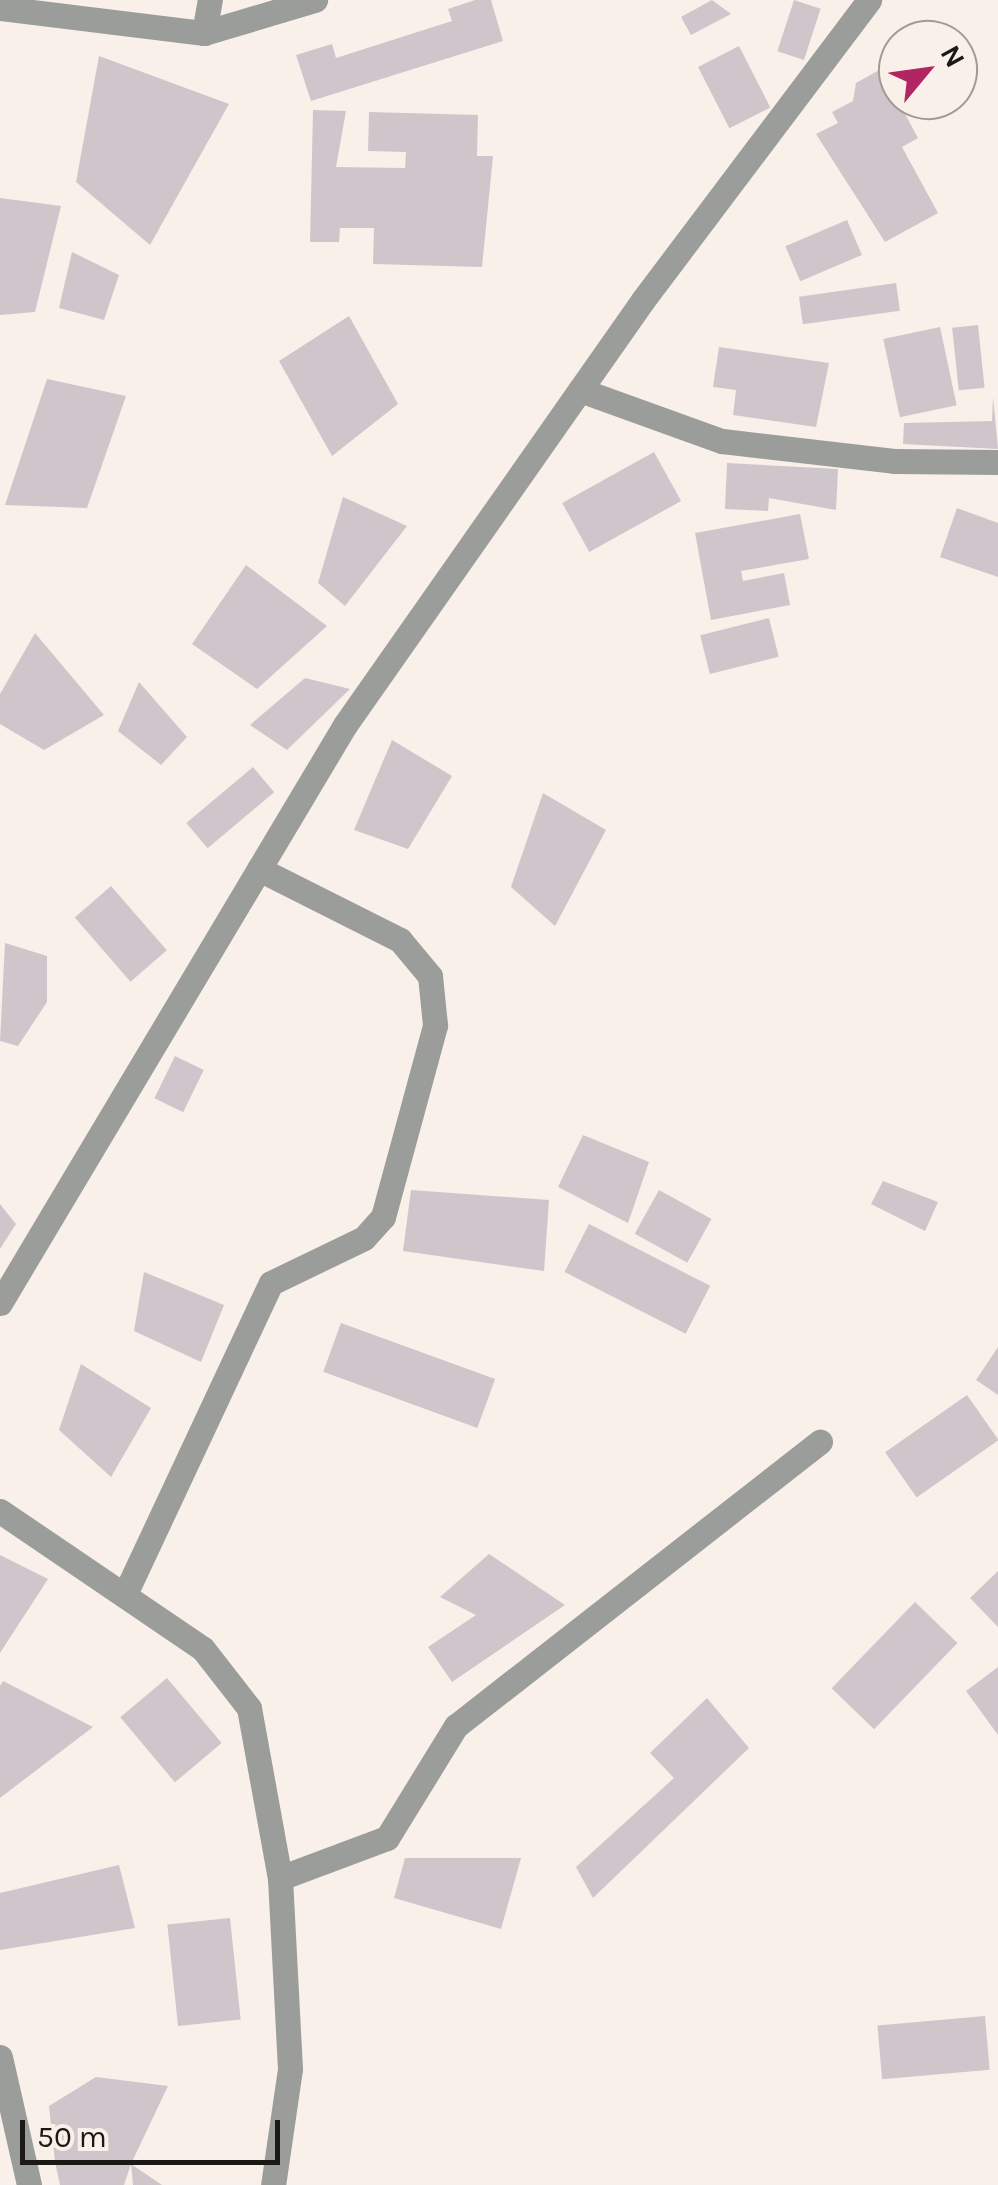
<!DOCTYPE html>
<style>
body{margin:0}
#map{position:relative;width:998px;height:2185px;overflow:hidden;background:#f9f0e9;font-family:Karla,sans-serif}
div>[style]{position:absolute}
.building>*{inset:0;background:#cfc6cc;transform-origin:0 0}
.minor>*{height:25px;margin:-12.5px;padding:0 12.5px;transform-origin:12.5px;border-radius:12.5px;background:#9b9d9a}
.tertiary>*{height:25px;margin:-12.5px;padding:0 12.5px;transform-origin:12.5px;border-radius:12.5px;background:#9b9d9a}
span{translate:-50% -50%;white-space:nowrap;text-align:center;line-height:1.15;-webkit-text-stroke:10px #f9f0e9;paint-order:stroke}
.north{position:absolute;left:878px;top:20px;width:100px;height:100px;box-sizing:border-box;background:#f9f0e9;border:2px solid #a19a95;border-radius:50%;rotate:61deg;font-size:28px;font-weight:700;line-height:40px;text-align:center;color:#1c1816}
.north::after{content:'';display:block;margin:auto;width:35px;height:45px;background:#b12662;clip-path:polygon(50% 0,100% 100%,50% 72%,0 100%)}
.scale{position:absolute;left:20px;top:2120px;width:260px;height:45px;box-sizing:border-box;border:5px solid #1c1816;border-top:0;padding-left:12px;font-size:30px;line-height:35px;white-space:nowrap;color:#1c1816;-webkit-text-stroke:8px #f9f0e9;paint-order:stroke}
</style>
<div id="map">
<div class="building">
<i style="clip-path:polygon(475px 0,491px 0,503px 41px,311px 101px,296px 55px,332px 44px,336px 58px,452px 21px,448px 9px)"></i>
<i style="clip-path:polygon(712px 0,731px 14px,691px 35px,681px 17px)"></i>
<i style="left:794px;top:0;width:28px;height:54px;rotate:18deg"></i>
<i style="left:739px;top:46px;width:69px;height:46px;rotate:63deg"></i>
<i style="clip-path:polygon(99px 56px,229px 104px,150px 245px,76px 182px)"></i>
<i style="clip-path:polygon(881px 69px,918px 138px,902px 147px,938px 213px,885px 242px,816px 134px,838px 123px,832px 112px,853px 101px,856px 83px)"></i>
<i style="clip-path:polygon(313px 110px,346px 111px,336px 167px,405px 168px,406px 152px,368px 151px,369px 112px,478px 115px,477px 156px,493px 156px,482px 267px,373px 264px,374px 228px,340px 228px,339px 242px,310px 242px)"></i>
<i style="clip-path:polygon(0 198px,61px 206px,35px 312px,0 315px)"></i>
<i style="left:847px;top:220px;width:38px;height:67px;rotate:67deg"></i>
<i style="clip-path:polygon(72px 252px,119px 275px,104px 320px,59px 308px)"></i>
<i style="left:896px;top:283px;width:28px;height:98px;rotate:82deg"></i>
<i style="clip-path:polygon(349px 316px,398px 404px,332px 456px,279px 361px)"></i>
<i style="left:978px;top:325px;width:63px;height:26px;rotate:84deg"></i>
<i style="left:940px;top:327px;width:80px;height:58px;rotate:78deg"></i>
<i style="clip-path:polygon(719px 347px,829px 363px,816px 427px,733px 415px,736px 390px,713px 387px)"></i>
<i style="clip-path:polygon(47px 379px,126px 396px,87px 508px,5px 505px)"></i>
<i style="clip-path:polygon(993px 397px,998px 449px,903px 444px,904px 423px,992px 421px)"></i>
<i style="left:654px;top:452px;width:56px;height:105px;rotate:61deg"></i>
<i style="clip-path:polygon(727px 463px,838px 469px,836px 510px,769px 498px,768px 511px,725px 509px)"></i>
<i style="clip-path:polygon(343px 497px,407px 526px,345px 606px,318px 583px)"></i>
<i style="clip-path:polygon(957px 508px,998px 523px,998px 577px,940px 557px)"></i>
<i style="clip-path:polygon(800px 514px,809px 559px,741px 571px,743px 581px,784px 573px,790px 605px,711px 620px,695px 533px)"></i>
<i style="clip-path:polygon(246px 565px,327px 626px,257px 689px,192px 644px)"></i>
<i style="left:769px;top:618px;width:40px;height:71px;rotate:76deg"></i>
<i style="clip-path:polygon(35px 633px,104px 715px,44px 750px,0 724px,0 694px)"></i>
<i style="clip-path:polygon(305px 678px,350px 689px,287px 750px,250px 725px)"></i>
<i style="clip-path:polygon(139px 682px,187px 737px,161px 765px,118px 731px)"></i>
<i style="clip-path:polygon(392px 740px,452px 776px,408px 849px,354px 830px)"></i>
<i style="left:253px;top:767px;width:33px;height:87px;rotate:50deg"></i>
<i style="clip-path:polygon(543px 793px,606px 830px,555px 926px,511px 887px)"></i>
<i style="left:111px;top:886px;width:85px;height:48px;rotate:49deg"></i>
<i style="clip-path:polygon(5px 943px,47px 956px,47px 1002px,18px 1046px,0 1041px)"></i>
<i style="left:175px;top:1056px;width:32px;height:47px;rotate:26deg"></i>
<i style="clip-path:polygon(583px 1135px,649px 1162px,628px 1223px,558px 1187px)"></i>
<i style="clip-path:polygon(883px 1181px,938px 1202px,925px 1231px,871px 1204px)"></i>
<i style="clip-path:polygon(411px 1190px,549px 1200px,544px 1271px,403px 1251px)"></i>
<i style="left:659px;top:1190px;width:60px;height:50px;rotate:29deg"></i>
<i style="clip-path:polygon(0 1204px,16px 1224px,0 1249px)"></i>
<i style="left:589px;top:1224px;width:136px;height:54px;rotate:27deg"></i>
<i style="clip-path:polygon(144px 1272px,224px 1305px,201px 1362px,134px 1331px)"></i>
<i style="left:341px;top:1323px;width:164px;height:52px;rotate:20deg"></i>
<i style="clip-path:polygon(998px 1347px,998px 1395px,976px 1380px)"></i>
<i style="clip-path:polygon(81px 1364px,151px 1408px,111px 1477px,59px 1430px)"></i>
<i style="left:967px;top:1395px;width:55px;height:100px;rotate:55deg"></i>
<i style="clip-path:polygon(489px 1554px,565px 1605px,452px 1682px,428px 1647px,476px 1615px,440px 1597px)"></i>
<i style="clip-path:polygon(0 1555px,48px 1579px,0 1653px)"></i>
<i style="clip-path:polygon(998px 1571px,998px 1627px,970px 1598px)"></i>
<i style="left:915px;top:1602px;width:59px;height:120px;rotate:44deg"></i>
<i style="clip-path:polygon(998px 1667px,998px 1735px,966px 1691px)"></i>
<i style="left:167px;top:1678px;width:85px;height:61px;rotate:50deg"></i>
<i style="clip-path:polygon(3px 1681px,93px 1727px,0 1798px,0 1686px)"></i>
<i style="clip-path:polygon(707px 1698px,749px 1748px,593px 1898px,576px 1867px,674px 1778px,650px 1753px)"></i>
<i style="clip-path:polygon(405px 1858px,521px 1858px,501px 1929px,394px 1898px)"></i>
<i style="clip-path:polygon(119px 1865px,135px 1928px,0 1950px,0 1893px)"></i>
<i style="left:230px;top:1918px;width:102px;height:63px;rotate:84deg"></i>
<i style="left:985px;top:2016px;width:54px;height:108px;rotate:85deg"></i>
<i style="clip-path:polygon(96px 2077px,168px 2086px,131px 2164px,162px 2185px,133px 2185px,131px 2164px,124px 2185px,60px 2185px,55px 2162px,127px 2164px,55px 2162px,49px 2106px)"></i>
</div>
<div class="minor">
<i style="left:0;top:8px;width:206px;rotate:7deg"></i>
<i style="left:204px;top:33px;width:116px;rotate:-16.6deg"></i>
<i style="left:204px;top:33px;width:34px;rotate:-80deg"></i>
<i style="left:580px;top:390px;width:151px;rotate:19.8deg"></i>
<i style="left:722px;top:441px;width:173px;rotate:6.6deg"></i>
<i style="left:894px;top:461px;width:104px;rotate:0.6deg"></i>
<i style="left:0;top:1511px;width:245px;rotate:34.2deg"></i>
<i style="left:203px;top:1649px;width:75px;rotate:52.1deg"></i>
<i style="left:249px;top:1708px;width:173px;rotate:79.7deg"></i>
<i style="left:280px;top:1878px;width:191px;rotate:87deg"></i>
<i style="left:290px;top:2069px;width:117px;rotate:98.3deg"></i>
<i style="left:126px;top:1592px;width:341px;rotate:-64.9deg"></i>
<i style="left:271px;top:1283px;width:103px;rotate:-25.8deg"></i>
<i style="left:364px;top:1238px;width:28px;rotate:-48deg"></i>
<i style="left:383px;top:1217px;width:199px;rotate:-74.8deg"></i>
<i style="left:435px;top:1025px;width:49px;rotate:-95.8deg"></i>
<i style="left:430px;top:976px;width:47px;rotate:-129.8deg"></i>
<i style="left:400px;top:940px;width:158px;rotate:-153.3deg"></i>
<i style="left:280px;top:1878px;width:114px;rotate:-20.5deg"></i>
<i style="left:387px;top:1838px;width:132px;rotate:-58.4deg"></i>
<i style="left:456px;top:1726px;width:462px;rotate:-38deg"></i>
</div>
<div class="tertiary">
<i style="left:0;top:1303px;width:673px;rotate:-59.17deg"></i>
<i style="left:345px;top:725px;width:519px;rotate:-54.96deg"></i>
<i style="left:643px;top:300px;width:376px;rotate:-53deg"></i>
<i style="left:0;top:2057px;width:131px;rotate:77.2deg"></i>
</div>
<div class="north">N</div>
<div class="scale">50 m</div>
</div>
